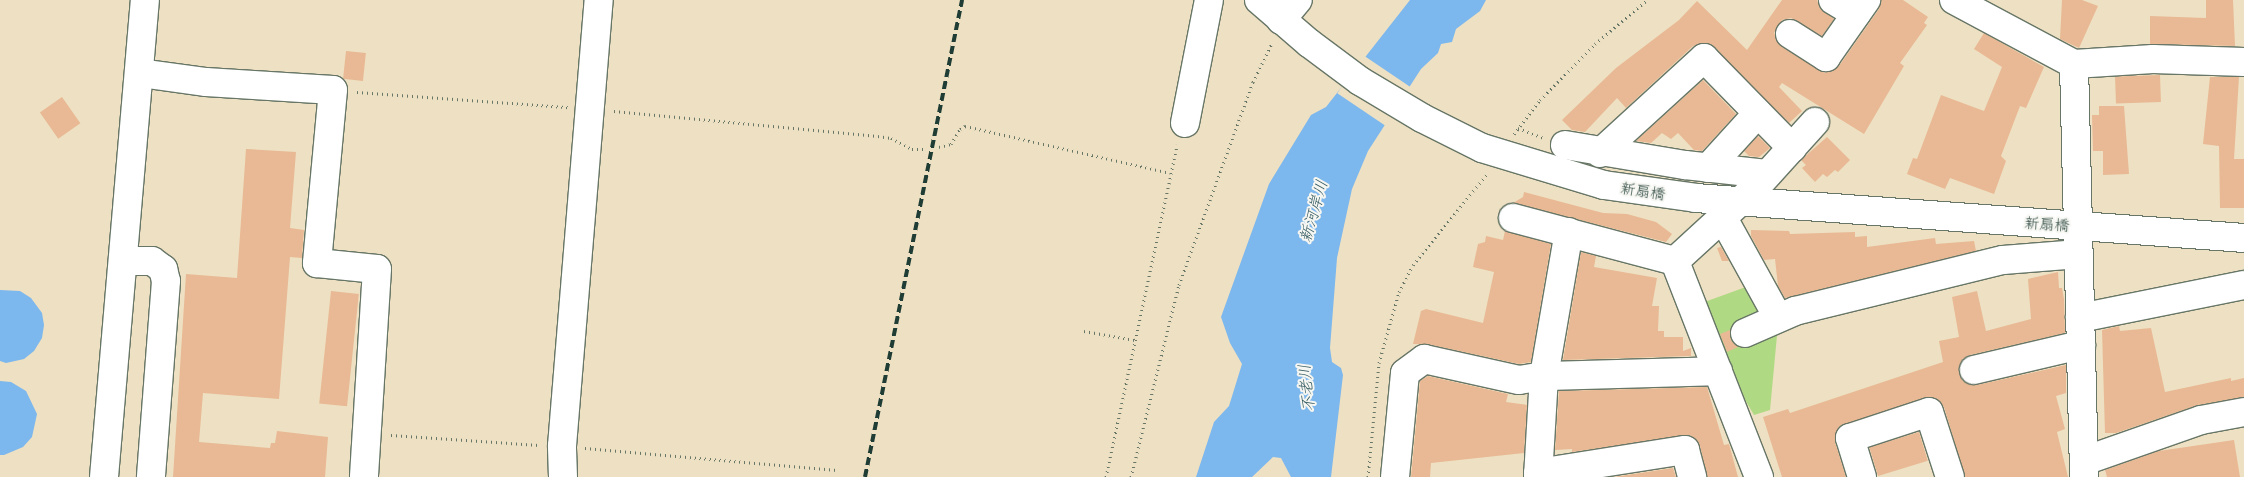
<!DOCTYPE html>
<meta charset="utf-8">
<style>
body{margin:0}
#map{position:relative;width:2244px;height:477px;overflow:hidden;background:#eee0c2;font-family:"Patrick Hand","Klee One",sans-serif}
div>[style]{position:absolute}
.green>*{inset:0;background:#b0d984}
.water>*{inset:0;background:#7cb7ed}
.pier>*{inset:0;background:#eee0c2;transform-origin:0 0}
.building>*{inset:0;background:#e8b994;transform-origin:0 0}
.path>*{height:3px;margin-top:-1.5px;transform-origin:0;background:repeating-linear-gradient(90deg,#677666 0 1px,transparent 0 5px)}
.roads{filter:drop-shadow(1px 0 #677666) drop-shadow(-1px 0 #677666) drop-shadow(0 1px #677666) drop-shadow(0 -1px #677666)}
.minor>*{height:28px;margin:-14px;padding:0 14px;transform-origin:14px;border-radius:14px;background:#fff}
.rail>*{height:4px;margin-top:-2px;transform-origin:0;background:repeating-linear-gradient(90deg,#1f3d34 0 8px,transparent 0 12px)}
span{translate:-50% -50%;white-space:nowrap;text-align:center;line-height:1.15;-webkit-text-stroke:4px #f6f6f2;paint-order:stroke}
.street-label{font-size:15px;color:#1f3d34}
.water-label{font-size:16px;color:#365c62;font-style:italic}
</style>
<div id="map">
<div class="green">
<i style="clip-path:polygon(1754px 284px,1778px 325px,1770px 410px,1754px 415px,1719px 356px,1699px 304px)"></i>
</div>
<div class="water">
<i style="clip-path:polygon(1410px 0,1486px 0,1480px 11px,1456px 29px,1452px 42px,1441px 44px,1438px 53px,1421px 69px,1368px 151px,1352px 189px,1337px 258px,1330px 348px,1332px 362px,1341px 368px,1343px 375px,1331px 477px,1291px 477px,1281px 458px,1273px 457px,1252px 477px,1196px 477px,1214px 422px,1229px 406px,1242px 364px,1230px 343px,1221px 317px,1269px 184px,1311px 115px,1326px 107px)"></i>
<i style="clip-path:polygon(0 290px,20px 291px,31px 298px,42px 313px,44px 325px,42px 338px,34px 351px,24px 359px,6px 363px,0 361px)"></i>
<i style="clip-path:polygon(0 381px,11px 382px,26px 391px,37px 414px,32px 437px,23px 447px,4px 455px,0 455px)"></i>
</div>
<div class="pier">
<i style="left:1363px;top:55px;width:59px;height:46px;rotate:34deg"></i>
</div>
<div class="building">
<i style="clip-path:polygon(1782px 0,1817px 0,1820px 8px,1834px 19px,1822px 36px,1791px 18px,1782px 20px,1774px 33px,1782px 47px,1825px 73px,1839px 66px,1879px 9px,1881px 0,1903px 0,1928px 17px,1924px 23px,1927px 25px,1900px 63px,1904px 66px,1864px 134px,1782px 83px,1779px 87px,1802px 111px,1789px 123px,1708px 43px,1693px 46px,1626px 108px,1617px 98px,1585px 132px,1572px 130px,1562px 120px,1616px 68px,1679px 20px,1697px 1px,1747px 50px)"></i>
<i style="clip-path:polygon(2062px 0,2082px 0,2098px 6px,2079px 48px,2060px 39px)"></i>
<i style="clip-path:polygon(2206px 0,2233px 0,2235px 46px,2150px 44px,2150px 16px,2206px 18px)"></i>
<i style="clip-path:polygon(1984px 33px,2044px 67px,2026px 108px,2020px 106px,2001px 156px,2006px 161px,1994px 194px,1950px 178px,1945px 189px,1907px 174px,1913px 158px,1917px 159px,1941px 95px,1984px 111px,2002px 67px,1974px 49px)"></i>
<i style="left:346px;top:51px;width:20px;height:28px;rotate:6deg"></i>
<i style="left:2160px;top:75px;width:27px;height:45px;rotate:88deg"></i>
<i style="clip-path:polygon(2210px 77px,2239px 77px,2234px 159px,2244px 159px,2244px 208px,2220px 208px,2219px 146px,2203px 144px)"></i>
<i style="clip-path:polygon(1703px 80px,1736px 114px,1702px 151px,1694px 150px,1678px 133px,1671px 139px,1662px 133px,1651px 143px,1636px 141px)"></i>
<i style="left:62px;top:97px;width:32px;height:27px;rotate:55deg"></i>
<i style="clip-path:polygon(2099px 106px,2124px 106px,2129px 174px,2103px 175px,2103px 151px,2093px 151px,2092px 115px,2099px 115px)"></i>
<i style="clip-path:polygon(1758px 136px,1770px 148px,1759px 157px,1749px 156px,1744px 151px)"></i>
<i style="clip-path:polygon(1827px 137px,1850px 160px,1838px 172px,1835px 170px,1827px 177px,1823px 174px,1815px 182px,1802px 168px,1806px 165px,1801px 160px)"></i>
<i style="clip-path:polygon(246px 149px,296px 152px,290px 228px,304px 230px,302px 258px,290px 257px,279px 399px,203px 393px,199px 442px,270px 448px,271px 443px,275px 443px,277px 431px,328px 437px,325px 477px,173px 477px,186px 274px,237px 278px)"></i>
<i style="clip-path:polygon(1524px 192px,1603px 213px,1627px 214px,1656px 222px,1672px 234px,1666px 242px,1513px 203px,1523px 197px)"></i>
<i style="clip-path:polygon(1751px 230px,1789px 231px,1790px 234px,1855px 232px,1855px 237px,1867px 236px,1867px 247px,1935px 238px,1936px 244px,1974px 241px,1976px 251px,1785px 298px,1778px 286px,1775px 259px,1764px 260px,1751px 236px)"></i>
<i style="clip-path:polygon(1505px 231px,1551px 244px,1531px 362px,1519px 364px,1427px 344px,1413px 344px,1421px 311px,1426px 309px,1483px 323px,1494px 272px,1473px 267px,1478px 244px,1485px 242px,1486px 236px,1503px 240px)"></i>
<i style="clip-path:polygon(1721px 247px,1729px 261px,1722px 261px,1717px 248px)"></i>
<i style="clip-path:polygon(1581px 252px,1596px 256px,1594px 267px,1657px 278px,1652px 306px,1659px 306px,1658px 331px,1664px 331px,1664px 337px,1683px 337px,1683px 351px,1691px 348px,1691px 356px,1563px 360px)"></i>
<i style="clip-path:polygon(2058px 272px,2059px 288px,2062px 288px,2064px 299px,2065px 333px,1970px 355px,1963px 359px,1959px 373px,1963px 381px,1977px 385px,2066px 365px,2066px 393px,2056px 396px,2065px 429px,2057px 432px,2068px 477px,1965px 477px,1944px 407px,1932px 397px,1839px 427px,1835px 442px,1846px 477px,1782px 477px,1763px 417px,1788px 409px,1790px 413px,1943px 362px,1939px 341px,1959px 337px,1952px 297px,1977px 291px,1986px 331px,2031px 319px,2028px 279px)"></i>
<i style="left:331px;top:291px;width:28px;height:113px;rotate:6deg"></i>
<i style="clip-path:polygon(2119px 326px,2120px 331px,2151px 328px,2165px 392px,2231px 378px,2231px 381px,2244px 378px,2244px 397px,2198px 405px,2116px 433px,2105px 433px,2102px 330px)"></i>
<i style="clip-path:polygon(1730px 330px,1731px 340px,1738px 347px,1727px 352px,1720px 334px)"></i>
<i style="clip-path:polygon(1428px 376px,1508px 394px,1506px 402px,1527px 405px,1524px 453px,1431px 463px,1430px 477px,1411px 477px,1420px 381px)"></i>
<i style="clip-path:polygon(1707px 387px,1724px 445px,1729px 444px,1738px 477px,1707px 477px,1700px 446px,1690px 435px,1572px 452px,1572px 449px,1555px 450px,1559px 391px)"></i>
<i style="left:1919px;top:432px;width:30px;height:52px;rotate:73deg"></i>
<i style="clip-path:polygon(2234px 440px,2240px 477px,2107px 477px,2105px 470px,2159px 451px)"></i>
<i style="clip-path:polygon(1673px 468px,1676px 477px,1614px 477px)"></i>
</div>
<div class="path">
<i style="left:357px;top:92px;width:212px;rotate:4.1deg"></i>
<i style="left:614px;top:111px;width:265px;rotate:5.4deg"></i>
<i style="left:878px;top:136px;width:13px;rotate:9deg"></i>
<i style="left:891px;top:138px;width:24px;rotate:28deg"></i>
<i style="left:912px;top:149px;width:14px"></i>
<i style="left:1518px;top:128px;width:28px;rotate:21deg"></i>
<i style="left:1514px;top:134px;width:43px;rotate:-52.6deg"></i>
<i style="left:1540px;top:100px;width:78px;rotate:-45.5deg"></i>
<i style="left:1595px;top:44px;width:68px;rotate:-40.2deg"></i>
<i style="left:939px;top:147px;width:12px;rotate:-14deg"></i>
<i style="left:951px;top:144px;width:17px;rotate:-59deg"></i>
<i style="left:960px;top:129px;width:6px;rotate:-31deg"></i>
<i style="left:965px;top:126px;width:210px;rotate:12.9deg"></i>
<i style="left:1084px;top:331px;width:52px;rotate:10deg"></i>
<i style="left:391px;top:435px;width:148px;rotate:3.9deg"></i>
<i style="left:585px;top:448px;width:253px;rotate:5deg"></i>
<i style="left:1106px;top:477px;width:340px;rotate:-77.9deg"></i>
<i style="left:1131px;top:477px;width:198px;rotate:-76deg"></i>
<i style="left:1179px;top:285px;width:216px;rotate:-70deg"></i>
<i style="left:1253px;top:82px;width:43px;rotate:-64deg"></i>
<i style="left:1368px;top:477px;width:115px;rotate:-84.5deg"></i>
<i style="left:1379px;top:363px;width:74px;rotate:-74.3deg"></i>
<i style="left:1399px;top:292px;width:30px;rotate:-63deg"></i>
<i style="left:1413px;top:265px;width:117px;rotate:-50.9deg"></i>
</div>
<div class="roads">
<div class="minor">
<i style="left:1259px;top:0;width:66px;rotate:40.7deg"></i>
<i style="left:1309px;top:43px;width:64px;rotate:36.7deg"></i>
<i style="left:1360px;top:81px;width:72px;rotate:30.8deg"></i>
<i style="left:1422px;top:118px;width:67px;rotate:26.6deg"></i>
<i style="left:1482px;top:148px;width:127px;rotate:16.9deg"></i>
<i style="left:1604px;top:185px;width:93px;rotate:8deg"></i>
<i style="left:1696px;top:198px;width:549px;rotate:4.17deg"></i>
<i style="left:1833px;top:0;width:27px;rotate:31deg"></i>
<i style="left:1954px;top:0;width:136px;rotate:28.1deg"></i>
<i style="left:2074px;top:64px;width:79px;rotate:-3.6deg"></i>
<i style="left:2153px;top:59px;width:91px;rotate:1.9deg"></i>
<i style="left:1281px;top:20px;width:26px;rotate:-50deg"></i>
<i style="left:1790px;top:34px;width:43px;rotate:32.6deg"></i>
<i style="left:1826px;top:57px;width:70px;rotate:-54.9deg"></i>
<i style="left:2074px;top:64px;width:413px;rotate:88.6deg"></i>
<i style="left:140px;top:73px;width:67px;rotate:7.8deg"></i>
<i style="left:206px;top:82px;width:127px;rotate:3.6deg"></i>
<i style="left:333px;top:90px;width:174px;rotate:95.3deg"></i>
<i style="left:317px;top:263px;width:60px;rotate:5.7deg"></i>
<i style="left:377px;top:269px;width:208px;rotate:93.6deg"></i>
<i style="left:1185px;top:123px;width:125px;rotate:-79deg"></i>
<i style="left:1565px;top:145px;width:122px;rotate:9.5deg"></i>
<i style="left:1685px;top:165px;width:82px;rotate:6.3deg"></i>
<i style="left:1600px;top:153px;width:141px;rotate:-42.4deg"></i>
<i style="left:1704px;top:58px;width:126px;rotate:45.6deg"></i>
<i style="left:1708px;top:168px;width:74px;rotate:-47.7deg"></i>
<i style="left:1513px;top:218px;width:168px;rotate:14.9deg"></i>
<i style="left:1723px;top:218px;width:112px;rotate:61.1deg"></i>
<i style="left:123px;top:261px;width:29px"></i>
<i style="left:152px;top:261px;width:14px;rotate:36deg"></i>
<i style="left:163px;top:269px;width:12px;rotate:76deg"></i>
<i style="left:166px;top:281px;width:197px;rotate:94.4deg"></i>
<i style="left:2080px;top:318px;width:167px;rotate:-11.4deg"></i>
<i style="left:1745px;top:333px;width:55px;rotate:-23.7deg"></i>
<i style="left:1795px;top:311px;width:214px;rotate:-13.8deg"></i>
<i style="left:2003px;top:260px;width:76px;rotate:-4.5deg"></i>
<i style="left:1974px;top:370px;width:110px;rotate:-13.2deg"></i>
<i style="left:2084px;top:461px;width:124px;rotate:-19.3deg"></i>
<i style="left:2201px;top:420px;width:44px;rotate:-10.5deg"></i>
<i style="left:1538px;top:473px;width:149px;rotate:-8.9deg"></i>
<i style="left:1685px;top:450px;width:28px;rotate:75deg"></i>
<i style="left:104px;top:477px;width:479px;rotate:-85.1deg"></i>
<i style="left:563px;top:477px;width:31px;rotate:-92deg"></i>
<i style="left:562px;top:446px;width:448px;rotate:-85.3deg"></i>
<i style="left:1395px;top:477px;width:104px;rotate:-84.5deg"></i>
<i style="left:1405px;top:373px;width:24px;rotate:-36deg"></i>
<i style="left:1424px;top:359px;width:97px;rotate:12.5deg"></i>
<i style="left:1519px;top:380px;width:25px;rotate:-9deg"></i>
<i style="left:1544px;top:376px;width:174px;rotate:-1.6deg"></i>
<i style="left:1538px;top:477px;width:101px;rotate:-86.6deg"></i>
<i style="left:1544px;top:376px;width:146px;rotate:-80.2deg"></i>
<i style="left:1759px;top:477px;width:232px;rotate:-111.3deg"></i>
<i style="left:1675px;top:261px;width:113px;rotate:-42.5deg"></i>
<i style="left:1758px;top:185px;width:85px;rotate:-47.9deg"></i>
<i style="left:1862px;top:477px;width:41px;rotate:-107.1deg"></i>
<i style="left:1850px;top:438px;width:83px;rotate:-18.2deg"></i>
<i style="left:1929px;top:412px;width:68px;rotate:72.1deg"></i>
</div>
</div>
<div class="rail">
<i style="left:865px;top:477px;width:487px;rotate:-78.5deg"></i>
</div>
<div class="street-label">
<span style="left:1643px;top:191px;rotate:9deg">新扇橋</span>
<span style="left:2047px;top:224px;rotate:4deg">新扇橋</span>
</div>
<div class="water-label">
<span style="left:1313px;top:211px;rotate:-74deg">新河岸川</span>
<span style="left:1306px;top:388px;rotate:-96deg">不老川</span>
</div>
</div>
